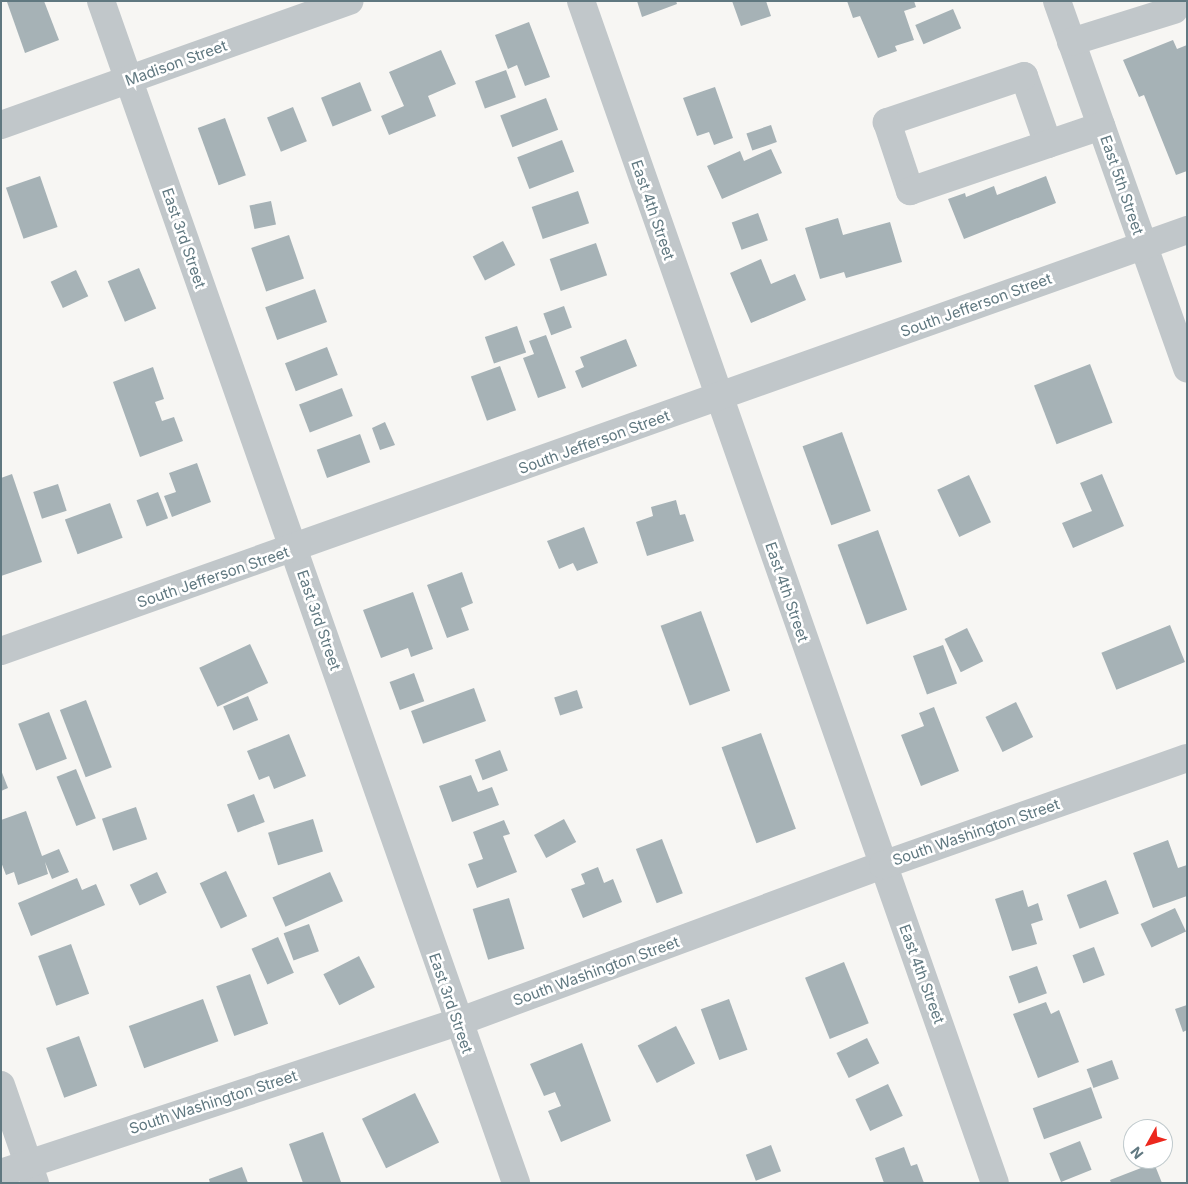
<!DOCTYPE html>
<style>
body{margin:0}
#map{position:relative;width:1188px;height:1184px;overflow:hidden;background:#f7f6f3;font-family:Inter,sans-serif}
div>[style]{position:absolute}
.building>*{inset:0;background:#a6b2b6;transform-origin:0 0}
.minor>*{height:28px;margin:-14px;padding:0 14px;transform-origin:14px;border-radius:14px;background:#c1c7ca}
span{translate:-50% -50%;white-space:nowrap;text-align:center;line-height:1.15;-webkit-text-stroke:5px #fff;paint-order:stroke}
.street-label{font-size:15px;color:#607880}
.frame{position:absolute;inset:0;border:2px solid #607880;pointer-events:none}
.north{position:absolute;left:1123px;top:1119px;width:50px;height:50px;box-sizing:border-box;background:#fff;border:1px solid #bfc9cc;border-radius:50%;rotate:231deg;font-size:14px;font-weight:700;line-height:20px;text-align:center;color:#607880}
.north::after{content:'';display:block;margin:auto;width:18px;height:22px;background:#ec281e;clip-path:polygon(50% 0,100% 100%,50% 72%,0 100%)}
</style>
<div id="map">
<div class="building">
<i style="clip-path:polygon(44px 1px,59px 40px,25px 53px,7px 2px)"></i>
<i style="clip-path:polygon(637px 1px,676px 1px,677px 4px,642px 17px)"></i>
<i style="clip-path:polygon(732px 1px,766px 1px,771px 16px,741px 26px)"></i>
<i style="clip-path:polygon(847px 1px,914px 1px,916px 7px,904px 11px,914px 40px,895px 46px,897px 51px,878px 58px,860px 16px,853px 18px)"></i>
<i style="left:953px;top:9px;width:21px;height:41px;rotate:67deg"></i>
<i style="clip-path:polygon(529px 22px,550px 77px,525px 86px,517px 65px,508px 69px,495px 35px)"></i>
<i style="clip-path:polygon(1173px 40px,1177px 49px,1187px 45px,1187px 171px,1176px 175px,1144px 95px,1139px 97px,1123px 60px)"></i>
<i style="clip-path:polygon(441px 50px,456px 84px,428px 96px,436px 116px,389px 135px,381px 116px,404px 106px,389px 72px)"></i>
<i style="left:506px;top:70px;width:29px;height:33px;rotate:70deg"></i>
<i style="left:360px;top:82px;width:31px;height:42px;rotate:68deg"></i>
<i style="clip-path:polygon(715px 87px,733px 138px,714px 145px,709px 132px,697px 136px,683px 98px)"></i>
<i style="left:546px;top:98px;width:34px;height:49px;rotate:69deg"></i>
<i style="left:293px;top:107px;width:37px;height:28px;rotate:68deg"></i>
<i style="left:225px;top:118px;width:61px;height:29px;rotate:70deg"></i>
<i style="left:771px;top:125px;width:18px;height:26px;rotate:71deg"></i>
<i style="left:562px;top:140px;width:34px;height:48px;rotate:69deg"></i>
<i style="clip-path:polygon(771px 149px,782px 173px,722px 199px,707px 166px,740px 151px,744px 161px)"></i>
<i style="left:40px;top:176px;width:54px;height:36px;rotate:71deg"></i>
<i style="clip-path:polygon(1046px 176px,1056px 203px,964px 239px,948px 199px,965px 193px,966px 197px,994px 186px,997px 195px)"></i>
<i style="left:578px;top:191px;width:34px;height:49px;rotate:71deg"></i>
<i style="left:271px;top:201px;width:24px;height:22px;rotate:78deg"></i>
<i style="left:758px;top:213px;width:29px;height:28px;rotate:70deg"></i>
<i style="clip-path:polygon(838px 218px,843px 235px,890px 222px,902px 262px,846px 278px,844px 272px,820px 279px,805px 228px)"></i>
<i style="left:289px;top:235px;width:46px;height:40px;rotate:71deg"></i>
<i style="left:503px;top:241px;width:27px;height:34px;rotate:63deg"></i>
<i style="left:596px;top:243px;width:34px;height:49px;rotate:71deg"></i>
<i style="clip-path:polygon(761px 259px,771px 284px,795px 274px,806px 300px,751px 323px,730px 273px)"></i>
<i style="left:139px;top:268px;width:44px;height:34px;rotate:67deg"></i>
<i style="left:76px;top:270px;width:29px;height:28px;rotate:65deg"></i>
<i style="left:315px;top:289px;width:35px;height:53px;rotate:70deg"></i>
<i style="left:564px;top:306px;width:23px;height:22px;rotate:70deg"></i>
<i style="left:517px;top:326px;width:28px;height:34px;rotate:71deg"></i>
<i style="clip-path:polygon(546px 335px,566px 388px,538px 398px,523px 358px,534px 354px,529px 341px)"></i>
<i style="clip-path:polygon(626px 339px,637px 366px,582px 388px,575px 371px,584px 367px,580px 357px)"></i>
<i style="left:327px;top:347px;width:30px;height:45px;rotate:69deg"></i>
<i style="left:1090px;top:364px;width:63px;height:60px;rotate:69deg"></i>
<i style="left:500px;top:366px;width:47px;height:31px;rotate:70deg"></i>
<i style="clip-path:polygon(153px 367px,164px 399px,155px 402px,162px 421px,174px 417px,183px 441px,140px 457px,113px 382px)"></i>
<i style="left:342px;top:388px;width:30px;height:46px;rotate:69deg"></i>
<i style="clip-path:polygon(385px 422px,395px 445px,380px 450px,372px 428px)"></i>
<i style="left:842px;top:432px;width:84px;height:42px;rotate:70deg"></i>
<i style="left:360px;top:434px;width:30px;height:46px;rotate:70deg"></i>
<i style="clip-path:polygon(197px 463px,211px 502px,172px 517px,164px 496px,176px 492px,169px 473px)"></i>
<i style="clip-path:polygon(12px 474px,42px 562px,1px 576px,1px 478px)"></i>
<i style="clip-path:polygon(1102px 474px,1124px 526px,1073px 548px,1062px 523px,1092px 511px,1080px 483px)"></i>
<i style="left:969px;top:475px;width:52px;height:35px;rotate:65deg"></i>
<i style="left:58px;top:484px;width:28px;height:26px;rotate:72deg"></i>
<i style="left:158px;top:492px;width:28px;height:23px;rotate:69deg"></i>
<i style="clip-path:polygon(676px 500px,680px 515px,685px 514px,694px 541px,647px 556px,636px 522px,653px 516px,651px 507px)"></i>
<i style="left:110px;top:503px;width:37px;height:48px;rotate:70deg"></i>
<i style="clip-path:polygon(584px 527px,598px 563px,577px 571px,573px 563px,559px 569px,547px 541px)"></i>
<i style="left:878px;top:530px;width:85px;height:43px;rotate:70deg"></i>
<i style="clip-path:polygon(462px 572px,473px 603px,461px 608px,469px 630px,447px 638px,427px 585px)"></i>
<i style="clip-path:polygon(413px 592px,433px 649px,411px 657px,408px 648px,381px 658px,363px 610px)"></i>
<i style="left:701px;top:611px;width:85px;height:43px;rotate:70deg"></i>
<i style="left:1170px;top:625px;width:40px;height:74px;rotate:68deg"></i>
<i style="left:967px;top:628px;width:37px;height:25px;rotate:64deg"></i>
<i style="left:250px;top:644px;width:43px;height:56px;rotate:65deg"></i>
<i style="left:943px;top:645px;width:41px;height:32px;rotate:70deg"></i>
<i style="left:414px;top:673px;width:30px;height:26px;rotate:70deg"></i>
<i style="left:474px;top:688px;width:35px;height:67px;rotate:70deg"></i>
<i style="left:577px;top:690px;width:19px;height:24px;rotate:72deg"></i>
<i style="left:248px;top:696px;width:26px;height:27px;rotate:67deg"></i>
<i style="left:86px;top:700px;width:72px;height:28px;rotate:69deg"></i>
<i style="left:1016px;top:702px;width:39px;height:34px;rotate:64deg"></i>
<i style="clip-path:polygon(934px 707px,959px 771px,921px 786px,901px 735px,924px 726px,919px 713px)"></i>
<i style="left:49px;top:712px;width:50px;height:33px;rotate:69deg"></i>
<i style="left:761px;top:733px;width:102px;height:42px;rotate:70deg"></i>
<i style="clip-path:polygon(289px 734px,306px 776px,274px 789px,269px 776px,259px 780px,247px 751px)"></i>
<i style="left:500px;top:750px;width:22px;height:27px;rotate:69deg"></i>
<i style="left:76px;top:769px;width:53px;height:21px;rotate:68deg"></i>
<i style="clip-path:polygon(1px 770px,8px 788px,1px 791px)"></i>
<i style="clip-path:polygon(471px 775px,478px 792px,492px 787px,499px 805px,452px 822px,439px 786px)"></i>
<i style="left:254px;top:794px;width:30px;height:29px;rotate:69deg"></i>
<i style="left:136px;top:807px;width:34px;height:36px;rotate:71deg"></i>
<i style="clip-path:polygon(26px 811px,42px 856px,59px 849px,69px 872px,52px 879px,45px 862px,48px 874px,18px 885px,14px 872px,6px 875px,1px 862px,1px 820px)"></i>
<i style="left:313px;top:819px;width:34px;height:47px;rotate:73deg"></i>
<i style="left:564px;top:819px;width:26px;height:34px;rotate:62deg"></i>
<i style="clip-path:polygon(504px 820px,510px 834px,503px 836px,517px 872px,477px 888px,468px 864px,483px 859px,473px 832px)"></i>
<i style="left:662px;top:839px;width:58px;height:28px;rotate:69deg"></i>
<i style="clip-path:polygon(1168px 840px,1178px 868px,1187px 865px,1187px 896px,1153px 908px,1133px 853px)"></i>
<i style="clip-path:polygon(598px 867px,604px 883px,613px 879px,622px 902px,583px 918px,571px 889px,585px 884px,581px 874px)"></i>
<i style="left:226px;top:871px;width:50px;height:29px;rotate:65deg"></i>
<i style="left:157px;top:872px;width:23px;height:30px;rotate:65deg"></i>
<i style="left:330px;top:872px;width:32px;height:63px;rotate:66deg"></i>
<i style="clip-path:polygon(77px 878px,82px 890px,96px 884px,105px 905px,31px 936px,18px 903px)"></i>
<i style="left:1106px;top:880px;width:36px;height:42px;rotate:69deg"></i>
<i style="clip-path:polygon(1023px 890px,1028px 907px,1038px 903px,1043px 920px,1031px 924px,1037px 944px,1012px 951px,995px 899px)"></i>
<i style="left:509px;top:898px;width:53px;height:38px;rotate:73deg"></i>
<i style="left:1175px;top:908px;width:26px;height:38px;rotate:65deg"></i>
<i style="left:309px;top:924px;width:29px;height:27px;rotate:70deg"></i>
<i style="left:278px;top:937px;width:39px;height:29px;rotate:66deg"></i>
<i style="left:71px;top:944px;width:53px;height:35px;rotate:70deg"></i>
<i style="left:1094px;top:947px;width:30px;height:23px;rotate:69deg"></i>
<i style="left:359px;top:956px;width:35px;height:40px;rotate:63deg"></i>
<i style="left:844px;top:962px;width:66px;height:42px;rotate:68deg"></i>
<i style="left:1037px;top:966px;width:29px;height:30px;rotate:70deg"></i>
<i style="left:250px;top:974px;width:53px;height:36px;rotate:70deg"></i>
<i style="left:203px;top:999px;width:45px;height:79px;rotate:70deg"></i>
<i style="left:729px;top:999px;width:54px;height:30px;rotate:70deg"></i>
<i style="clip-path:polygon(1046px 1002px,1051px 1014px,1059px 1010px,1079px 1062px,1038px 1078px,1013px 1014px)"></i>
<i style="clip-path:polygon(1187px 1005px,1187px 1030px,1183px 1032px,1175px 1009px)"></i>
<i style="left:676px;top:1026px;width:42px;height:43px;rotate:63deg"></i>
<i style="left:79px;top:1036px;width:53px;height:35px;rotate:70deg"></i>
<i style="left:867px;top:1038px;width:28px;height:34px;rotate:64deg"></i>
<i style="clip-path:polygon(582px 1043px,611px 1121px,561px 1142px,548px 1111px,561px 1106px,555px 1092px,544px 1096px,530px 1064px)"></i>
<i style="left:1112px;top:1060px;width:20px;height:27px;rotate:70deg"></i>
<i style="left:888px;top:1084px;width:35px;height:36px;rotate:65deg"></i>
<i style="left:1091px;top:1087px;width:33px;height:62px;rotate:70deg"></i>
<i style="left:415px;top:1093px;width:55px;height:59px;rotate:64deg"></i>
<i style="clip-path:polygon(323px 1132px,341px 1182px,303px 1183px,289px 1144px)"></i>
<i style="left:1080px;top:1141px;width:31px;height:33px;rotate:68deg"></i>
<i style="left:771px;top:1145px;width:28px;height:27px;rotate:69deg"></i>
<i style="clip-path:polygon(904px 1147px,911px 1166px,917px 1164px,924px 1183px,884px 1183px,875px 1158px)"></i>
<i style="clip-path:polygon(1154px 1163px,1162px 1183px,1111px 1183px,1110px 1180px)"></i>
<i style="clip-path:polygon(242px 1167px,248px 1183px,210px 1183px,209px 1179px)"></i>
</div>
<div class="minor">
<i style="left:101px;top:1px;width:1253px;rotate:70.65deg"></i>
<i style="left:581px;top:1px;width:1252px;rotate:70.7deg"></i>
<i style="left:1057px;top:1px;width:390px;rotate:70.5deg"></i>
<i style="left:1071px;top:42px;width:108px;rotate:-17.3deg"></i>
<i style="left:1px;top:125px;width:370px;rotate:-19.6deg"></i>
<i style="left:1048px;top:144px;width:72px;rotate:-109.4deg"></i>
<i style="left:1024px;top:76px;width:145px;rotate:161.4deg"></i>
<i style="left:887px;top:122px;width:73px;rotate:71.6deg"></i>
<i style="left:910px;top:191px;width:202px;rotate:-18.8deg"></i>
<i style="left:1px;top:651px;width:1259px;rotate:-19.54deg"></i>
<i style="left:1px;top:1085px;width:104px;rotate:70.9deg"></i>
<i style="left:1px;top:1173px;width:481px;rotate:-18.3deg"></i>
<i style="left:458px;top:1022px;width:453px;rotate:-20.3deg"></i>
<i style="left:883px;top:865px;width:322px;rotate:-19.4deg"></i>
</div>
<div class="street-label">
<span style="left:176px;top:63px;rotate:-20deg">Madison Street</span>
<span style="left:1122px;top:185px;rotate:71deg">East 5th Street</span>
<span style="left:653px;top:210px;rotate:71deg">East 4th Street</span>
<span style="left:184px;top:238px;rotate:71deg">East 3rd Street</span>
<span style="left:976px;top:305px;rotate:-20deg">South Jefferson Street</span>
<span style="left:594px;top:442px;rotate:-20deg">South Jefferson Street</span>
<span style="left:213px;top:577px;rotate:-19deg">South Jefferson Street</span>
<span style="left:787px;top:592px;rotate:71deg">East 4th Street</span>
<span style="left:319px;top:620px;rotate:71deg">East 3rd Street</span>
<span style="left:976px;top:832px;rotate:-19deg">South Washington Street</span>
<span style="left:596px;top:971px;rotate:-20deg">South Washington Street</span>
<span style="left:922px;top:974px;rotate:70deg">East 4th Street</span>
<span style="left:451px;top:1003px;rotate:71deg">East 3rd Street</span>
<span style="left:213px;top:1102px;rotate:-18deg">South Washington Street</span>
</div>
<div class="frame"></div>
<div class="north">N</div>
</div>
